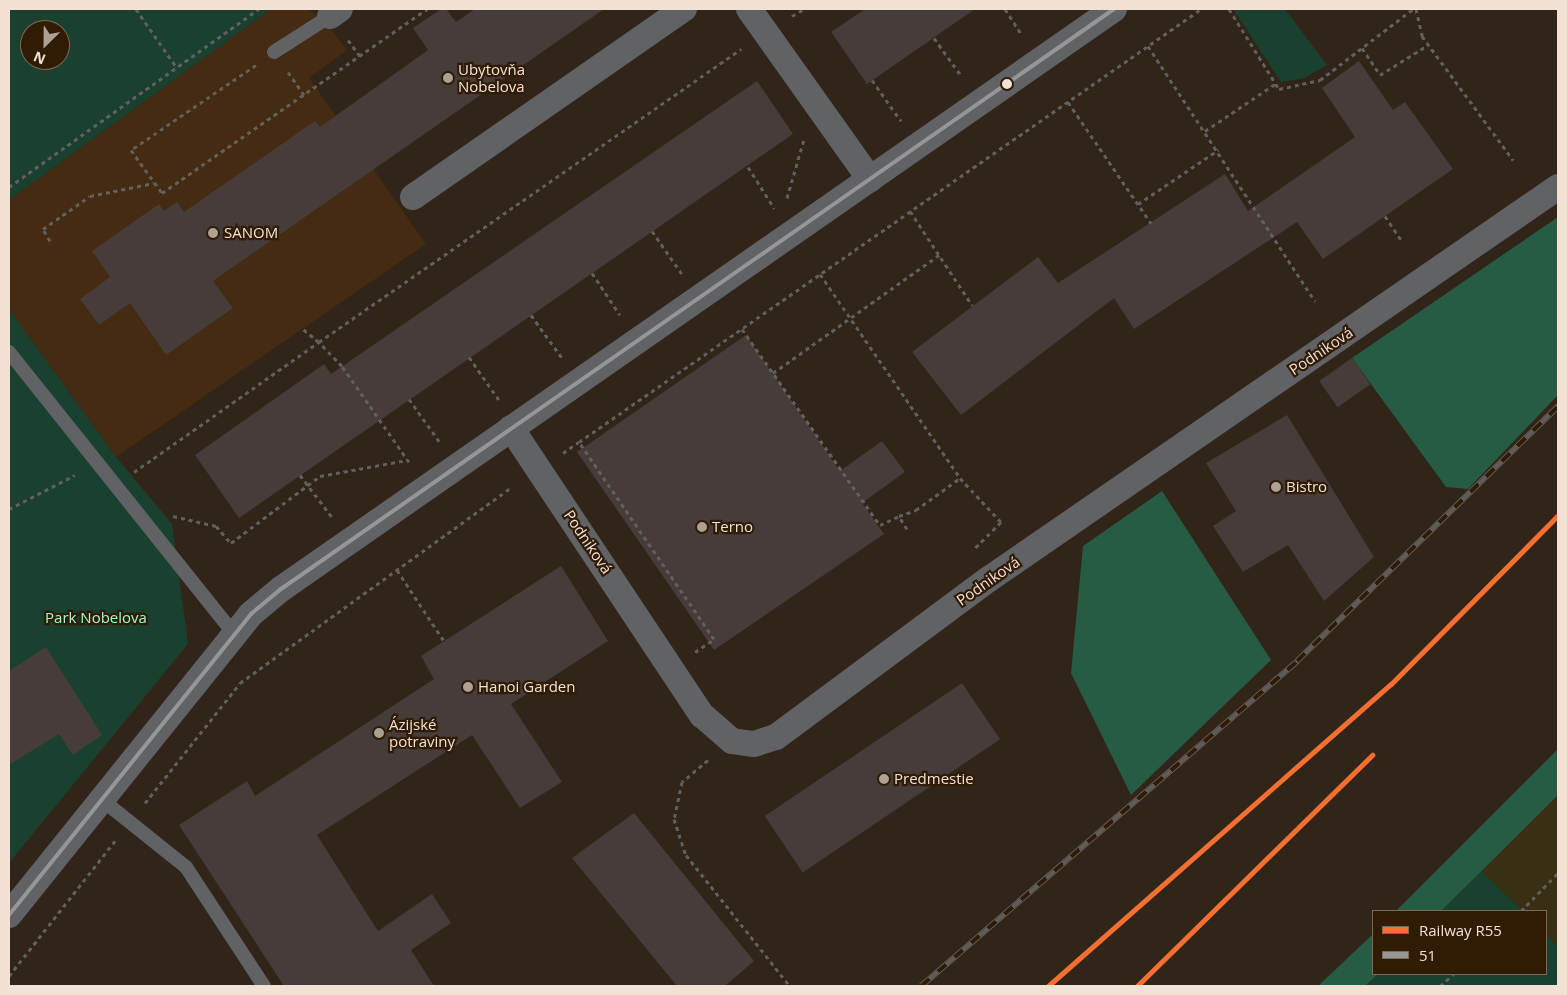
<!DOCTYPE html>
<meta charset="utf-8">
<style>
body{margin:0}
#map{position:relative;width:1567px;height:995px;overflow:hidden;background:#312519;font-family:"Open Sans",sans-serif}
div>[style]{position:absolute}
.built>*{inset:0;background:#442b11}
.green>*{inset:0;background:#1a402f}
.forest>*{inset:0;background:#265b44}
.sand>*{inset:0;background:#392f12}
.building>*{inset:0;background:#463c39;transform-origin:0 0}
.path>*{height:3px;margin-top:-1.5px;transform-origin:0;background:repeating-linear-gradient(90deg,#625f5c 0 4px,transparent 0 8px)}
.lane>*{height:14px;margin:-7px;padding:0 7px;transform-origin:7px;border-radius:7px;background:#606266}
.street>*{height:26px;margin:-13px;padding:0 13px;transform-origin:13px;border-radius:13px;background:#606266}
.rail>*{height:5.5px;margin-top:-2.75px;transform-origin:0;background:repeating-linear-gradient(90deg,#301b05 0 11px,#615c57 0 22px);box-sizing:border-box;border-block:1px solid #615c57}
.bus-1>*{height:4px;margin:-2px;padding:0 2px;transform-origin:2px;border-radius:2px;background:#969696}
.rail-1>*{height:5px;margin:-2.5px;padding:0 2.5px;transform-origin:2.5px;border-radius:2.5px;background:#f46f30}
.dots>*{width:14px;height:14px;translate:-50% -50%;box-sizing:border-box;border:2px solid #301b05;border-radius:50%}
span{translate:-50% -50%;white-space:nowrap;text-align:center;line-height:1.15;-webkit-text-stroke:4.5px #301b05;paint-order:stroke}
.poi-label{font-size:15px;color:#f1e2d5}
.left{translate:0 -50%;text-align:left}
.street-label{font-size:15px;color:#f1e2d5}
.park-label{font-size:15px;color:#9dfbd2}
.frame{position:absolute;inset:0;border:10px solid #f1e2d5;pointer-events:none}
.legend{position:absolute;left:1372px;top:910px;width:175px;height:65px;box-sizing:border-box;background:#301b05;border:1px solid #7d6b58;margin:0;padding:6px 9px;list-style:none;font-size:15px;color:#f1e2d5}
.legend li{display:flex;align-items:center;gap:10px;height:25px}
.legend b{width:25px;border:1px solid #7d6b58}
.north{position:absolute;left:20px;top:20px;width:50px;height:50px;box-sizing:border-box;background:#301b05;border:1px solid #7d6b58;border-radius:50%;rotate:203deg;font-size:14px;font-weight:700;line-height:20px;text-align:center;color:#f1e2d5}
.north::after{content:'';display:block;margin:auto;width:18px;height:22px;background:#aea093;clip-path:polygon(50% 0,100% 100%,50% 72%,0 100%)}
</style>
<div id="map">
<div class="built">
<i style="clip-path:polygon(271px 9px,307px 9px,324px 20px,347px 50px,309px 78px,426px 244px,116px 457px,9px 309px,9px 200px)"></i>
</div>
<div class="green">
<i style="clip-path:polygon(evenodd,9px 9px,271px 9px,9px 200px,9px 9px,30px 30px,60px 30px,60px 60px,30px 60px,30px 30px)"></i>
<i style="clip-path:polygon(1233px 9px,1285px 9px,1327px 65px,1304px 78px,1281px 82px)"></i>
<i style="clip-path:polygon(9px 309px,116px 457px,172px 524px,188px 644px,9px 863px)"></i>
<i style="clip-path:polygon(1482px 871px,1523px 911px,1441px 911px)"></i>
<i style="clip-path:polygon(1546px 934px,1558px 946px,1558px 986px,1365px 986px,1378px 974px,1546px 974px)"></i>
</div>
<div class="forest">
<i style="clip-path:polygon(1558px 217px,1558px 395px,1468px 489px,1446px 487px,1352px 358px)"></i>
<i style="clip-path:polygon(1162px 491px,1271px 660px,1131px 795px,1071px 673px,1083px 546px)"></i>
<i style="clip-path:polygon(1558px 749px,1558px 796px,1441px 911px,1396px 911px)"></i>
<i style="clip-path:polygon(1373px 934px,1373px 974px,1378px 974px,1365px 986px,1318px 986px)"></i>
</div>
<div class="sand">
<i style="clip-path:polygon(1558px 795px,1558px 946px,1546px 934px,1546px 911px,1523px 911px,1482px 871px)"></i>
</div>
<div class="building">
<i style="clip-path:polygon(441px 9px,446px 9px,456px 22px,475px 9px,604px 9px,213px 281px,233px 308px,166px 355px,130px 303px,99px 325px,80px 299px,110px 277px,92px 251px,159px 204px,164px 211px,177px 202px,184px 212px,315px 121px,320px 127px,428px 50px,413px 28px)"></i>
<i style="clip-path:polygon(865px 9px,975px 9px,867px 84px,831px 32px)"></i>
<i style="clip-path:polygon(1359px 61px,1393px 110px,1405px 102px,1453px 169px,1323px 259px,1297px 222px,1134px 329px,1114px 298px,961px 415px,912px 352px,1038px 257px,1058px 283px,1225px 174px,1248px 211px,1355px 137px,1322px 88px)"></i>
<i style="clip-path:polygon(757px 81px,793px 134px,239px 518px,195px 455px,324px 364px,331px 374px)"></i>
<i style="clip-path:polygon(746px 335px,840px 471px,882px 441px,905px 472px,862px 503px,884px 534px,714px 650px,577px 452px)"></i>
<i style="left:1352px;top:358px;width:32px;height:40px;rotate:55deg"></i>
<i style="clip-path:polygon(1287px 415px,1374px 557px,1324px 601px,1288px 545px,1243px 572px,1213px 526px,1236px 511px,1206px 463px)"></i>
<i style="clip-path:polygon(561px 566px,608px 641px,511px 704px,562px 782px,520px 808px,472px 735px,317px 835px,378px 931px,432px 894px,451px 923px,411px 950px,434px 986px,284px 986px,179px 825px,247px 781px,255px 796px,434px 679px,421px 656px)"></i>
<i style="clip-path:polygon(46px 647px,102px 735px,73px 755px,59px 734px,9px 765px,9px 671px)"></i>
<i style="left:962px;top:683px;width:68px;height:238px;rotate:56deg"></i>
<i style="clip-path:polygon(634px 813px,754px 961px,725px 986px,677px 986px,572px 858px)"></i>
</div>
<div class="path">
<i style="left:136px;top:9px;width:72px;rotate:55.2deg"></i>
<i style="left:1005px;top:9px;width:31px;rotate:57deg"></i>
<i style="left:1229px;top:9px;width:94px;rotate:58deg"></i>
<i style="left:1279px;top:89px;width:42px;rotate:-12.4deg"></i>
<i style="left:1320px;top:80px;width:117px;rotate:-37.4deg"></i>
<i style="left:1416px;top:9px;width:28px;rotate:77deg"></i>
<i style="left:1422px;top:36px;width:154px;rotate:53.7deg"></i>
<i style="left:792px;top:16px;width:14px;rotate:-30deg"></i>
<i style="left:934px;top:38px;width:48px;rotate:54.3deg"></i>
<i style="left:348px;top:40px;width:20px;rotate:53deg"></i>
<i style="left:1148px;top:46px;width:305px;rotate:56.8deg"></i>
<i style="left:1362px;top:48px;width:32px;rotate:56deg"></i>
<i style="left:1380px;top:75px;width:57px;rotate:-32deg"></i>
<i style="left:256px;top:65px;width:151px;rotate:145.8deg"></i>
<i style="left:131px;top:150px;width:53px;rotate:54.2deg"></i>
<i style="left:162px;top:193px;width:323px;rotate:-34.8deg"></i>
<i style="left:288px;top:72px;width:28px;rotate:55deg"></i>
<i style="left:872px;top:80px;width:50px;rotate:54.7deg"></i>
<i style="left:1068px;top:102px;width:147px;rotate:55.6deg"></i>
<i style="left:1205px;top:131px;width:84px;rotate:-33.9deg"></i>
<i style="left:748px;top:167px;width:49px;rotate:57.6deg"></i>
<i style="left:9px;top:187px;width:307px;rotate:-35.5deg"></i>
<i style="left:787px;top:198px;width:61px;rotate:-73.9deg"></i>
<i style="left:1138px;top:204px;width:97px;rotate:-34deg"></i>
<i style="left:910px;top:211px;width:113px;rotate:56.6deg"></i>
<i style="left:1385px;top:216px;width:29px;rotate:56deg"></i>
<i style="left:652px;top:231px;width:52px;rotate:55.1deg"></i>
<i style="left:50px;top:241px;width:14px;rotate:-120deg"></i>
<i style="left:43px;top:229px;width:57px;rotate:-35.1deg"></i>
<i style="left:90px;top:196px;width:65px;rotate:-11.5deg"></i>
<i style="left:592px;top:273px;width:50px;rotate:56.3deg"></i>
<i style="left:820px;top:274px;width:247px;rotate:55.5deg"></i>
<i style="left:960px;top:478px;width:60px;rotate:47deg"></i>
<i style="left:1001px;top:522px;width:37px;rotate:135deg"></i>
<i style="left:531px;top:315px;width:53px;rotate:54.2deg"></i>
<i style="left:742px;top:329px;width:240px;rotate:54.9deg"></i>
<i style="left:880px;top:525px;width:21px;rotate:-25deg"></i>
<i style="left:469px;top:357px;width:52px;rotate:55.1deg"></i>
<i style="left:773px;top:373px;width:204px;rotate:-35.4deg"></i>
<i style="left:409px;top:399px;width:52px;rotate:54.5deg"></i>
<i style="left:563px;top:453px;width:19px;rotate:-35deg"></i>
<i style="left:409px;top:462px;width:117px;rotate:-124.9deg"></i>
<i style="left:342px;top:366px;width:33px;rotate:-134deg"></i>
<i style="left:319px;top:342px;width:514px;rotate:-34.77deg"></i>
<i style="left:134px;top:472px;width:226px;rotate:-35.1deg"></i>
<i style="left:319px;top:342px;width:21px;rotate:-141deg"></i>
<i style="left:300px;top:475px;width:53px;rotate:52.7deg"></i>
<i style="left:9px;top:509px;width:74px;rotate:-27.3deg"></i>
<i style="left:173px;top:516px;width:44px;rotate:13.1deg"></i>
<i style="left:216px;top:526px;width:23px;rotate:49deg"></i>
<i style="left:231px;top:543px;width:111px;rotate:-37deg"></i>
<i style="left:320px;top:476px;width:88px;rotate:-10.4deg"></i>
<i style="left:907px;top:529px;width:15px;rotate:-122deg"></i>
<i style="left:899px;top:516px;width:18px;rotate:-19deg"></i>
<i style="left:916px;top:510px;width:54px;rotate:-36deg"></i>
<i style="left:397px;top:570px;width:85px;rotate:56.5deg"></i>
<i style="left:695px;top:652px;width:23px;rotate:-34deg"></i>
<i style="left:714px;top:639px;width:239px;rotate:-124.4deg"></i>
<i style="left:579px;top:442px;width:758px;rotate:-34.84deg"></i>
<i style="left:708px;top:760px;width:34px;rotate:140deg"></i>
<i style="left:682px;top:782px;width:38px;rotate:102deg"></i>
<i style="left:674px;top:819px;width:38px;rotate:72deg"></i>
<i style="left:686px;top:855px;width:167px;rotate:51.6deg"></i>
<i style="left:145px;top:803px;width:153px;rotate:-51.6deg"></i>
<i style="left:240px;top:683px;width:335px;rotate:-35.8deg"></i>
<i style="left:1521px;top:911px;width:53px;rotate:-45.8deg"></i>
<i style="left:9px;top:976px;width:172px;rotate:-51.9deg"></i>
<i style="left:1440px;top:986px;width:18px;rotate:-41deg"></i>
</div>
<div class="lane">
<i style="left:274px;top:52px;width:67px;rotate:-32.7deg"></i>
<i style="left:9px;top:352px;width:364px;rotate:51.4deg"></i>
<i style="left:101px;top:799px;width:109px;rotate:38.7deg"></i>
<i style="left:186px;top:867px;width:142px;rotate:56.8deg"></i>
</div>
<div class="street">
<i style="left:749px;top:9px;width:209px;rotate:54.6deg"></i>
<i style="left:330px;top:16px;width:12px;rotate:-35deg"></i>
<i style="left:413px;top:197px;width:330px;rotate:-34.8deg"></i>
<i style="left:511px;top:428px;width:345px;rotate:56.4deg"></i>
<i style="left:702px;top:715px;width:40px;rotate:41deg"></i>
<i style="left:732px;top:741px;width:22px;rotate:8deg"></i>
<i style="left:754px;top:744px;width:23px;rotate:-18deg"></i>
<i style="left:776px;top:737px;width:265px;rotate:-36.6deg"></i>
<i style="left:989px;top:579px;width:691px;rotate:-34.56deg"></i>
<i style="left:9px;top:915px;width:386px;rotate:-51.2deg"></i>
<i style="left:251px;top:614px;width:39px;rotate:-40deg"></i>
<i style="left:281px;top:589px;width:1015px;rotate:-34.85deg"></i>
</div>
<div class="rail">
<i style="left:921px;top:986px;width:497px;rotate:-40.8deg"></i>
<i style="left:1297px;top:661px;width:365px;rotate:-44.3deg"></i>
</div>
<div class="bus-1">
<i style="left:9px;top:915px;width:386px;rotate:-51.2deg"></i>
<i style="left:251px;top:614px;width:39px;rotate:-40deg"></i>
<i style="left:281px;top:589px;width:1015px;rotate:-34.85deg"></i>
</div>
<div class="rail-1">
<i style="left:1048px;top:986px;width:457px;rotate:-41.4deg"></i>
<i style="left:1391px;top:684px;width:238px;rotate:-45.3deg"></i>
<i style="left:1137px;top:986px;width:330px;rotate:-44.5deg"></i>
</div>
<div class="dots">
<i style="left:448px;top:78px;background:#aea093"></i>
<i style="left:1007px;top:84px;background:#f1e2d5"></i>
<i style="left:213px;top:233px;background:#aea093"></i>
<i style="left:1276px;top:487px;background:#aea093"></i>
<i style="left:702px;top:527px;background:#aea093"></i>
<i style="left:468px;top:687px;background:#aea093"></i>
<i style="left:379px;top:733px;background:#aea093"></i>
<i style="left:884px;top:779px;background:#aea093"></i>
</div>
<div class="poi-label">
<span class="left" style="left:458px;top:78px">Ubytovňa<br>Nobelova</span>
<span class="left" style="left:224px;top:233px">SANOM</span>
<span class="left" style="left:1286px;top:487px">Bistro</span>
<span class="left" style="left:712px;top:527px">Terno</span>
<span class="left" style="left:478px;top:687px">Hanoi Garden</span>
<span class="left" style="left:389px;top:733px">Ázijské<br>potraviny</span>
<span class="left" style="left:894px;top:779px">Predmestie</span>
</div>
<div class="street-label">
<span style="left:1321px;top:351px;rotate:-34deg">Podniková</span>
<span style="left:588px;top:542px;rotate:56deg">Podniková</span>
<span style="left:988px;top:581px;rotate:-35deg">Podniková</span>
</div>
<div class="park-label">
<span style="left:96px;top:618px">Park Nobelova</span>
</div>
<div class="frame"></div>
<ul class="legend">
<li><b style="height:6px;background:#f46f30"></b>Railway R55</li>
<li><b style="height:6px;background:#969696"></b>51</li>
</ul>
<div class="north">N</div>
</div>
